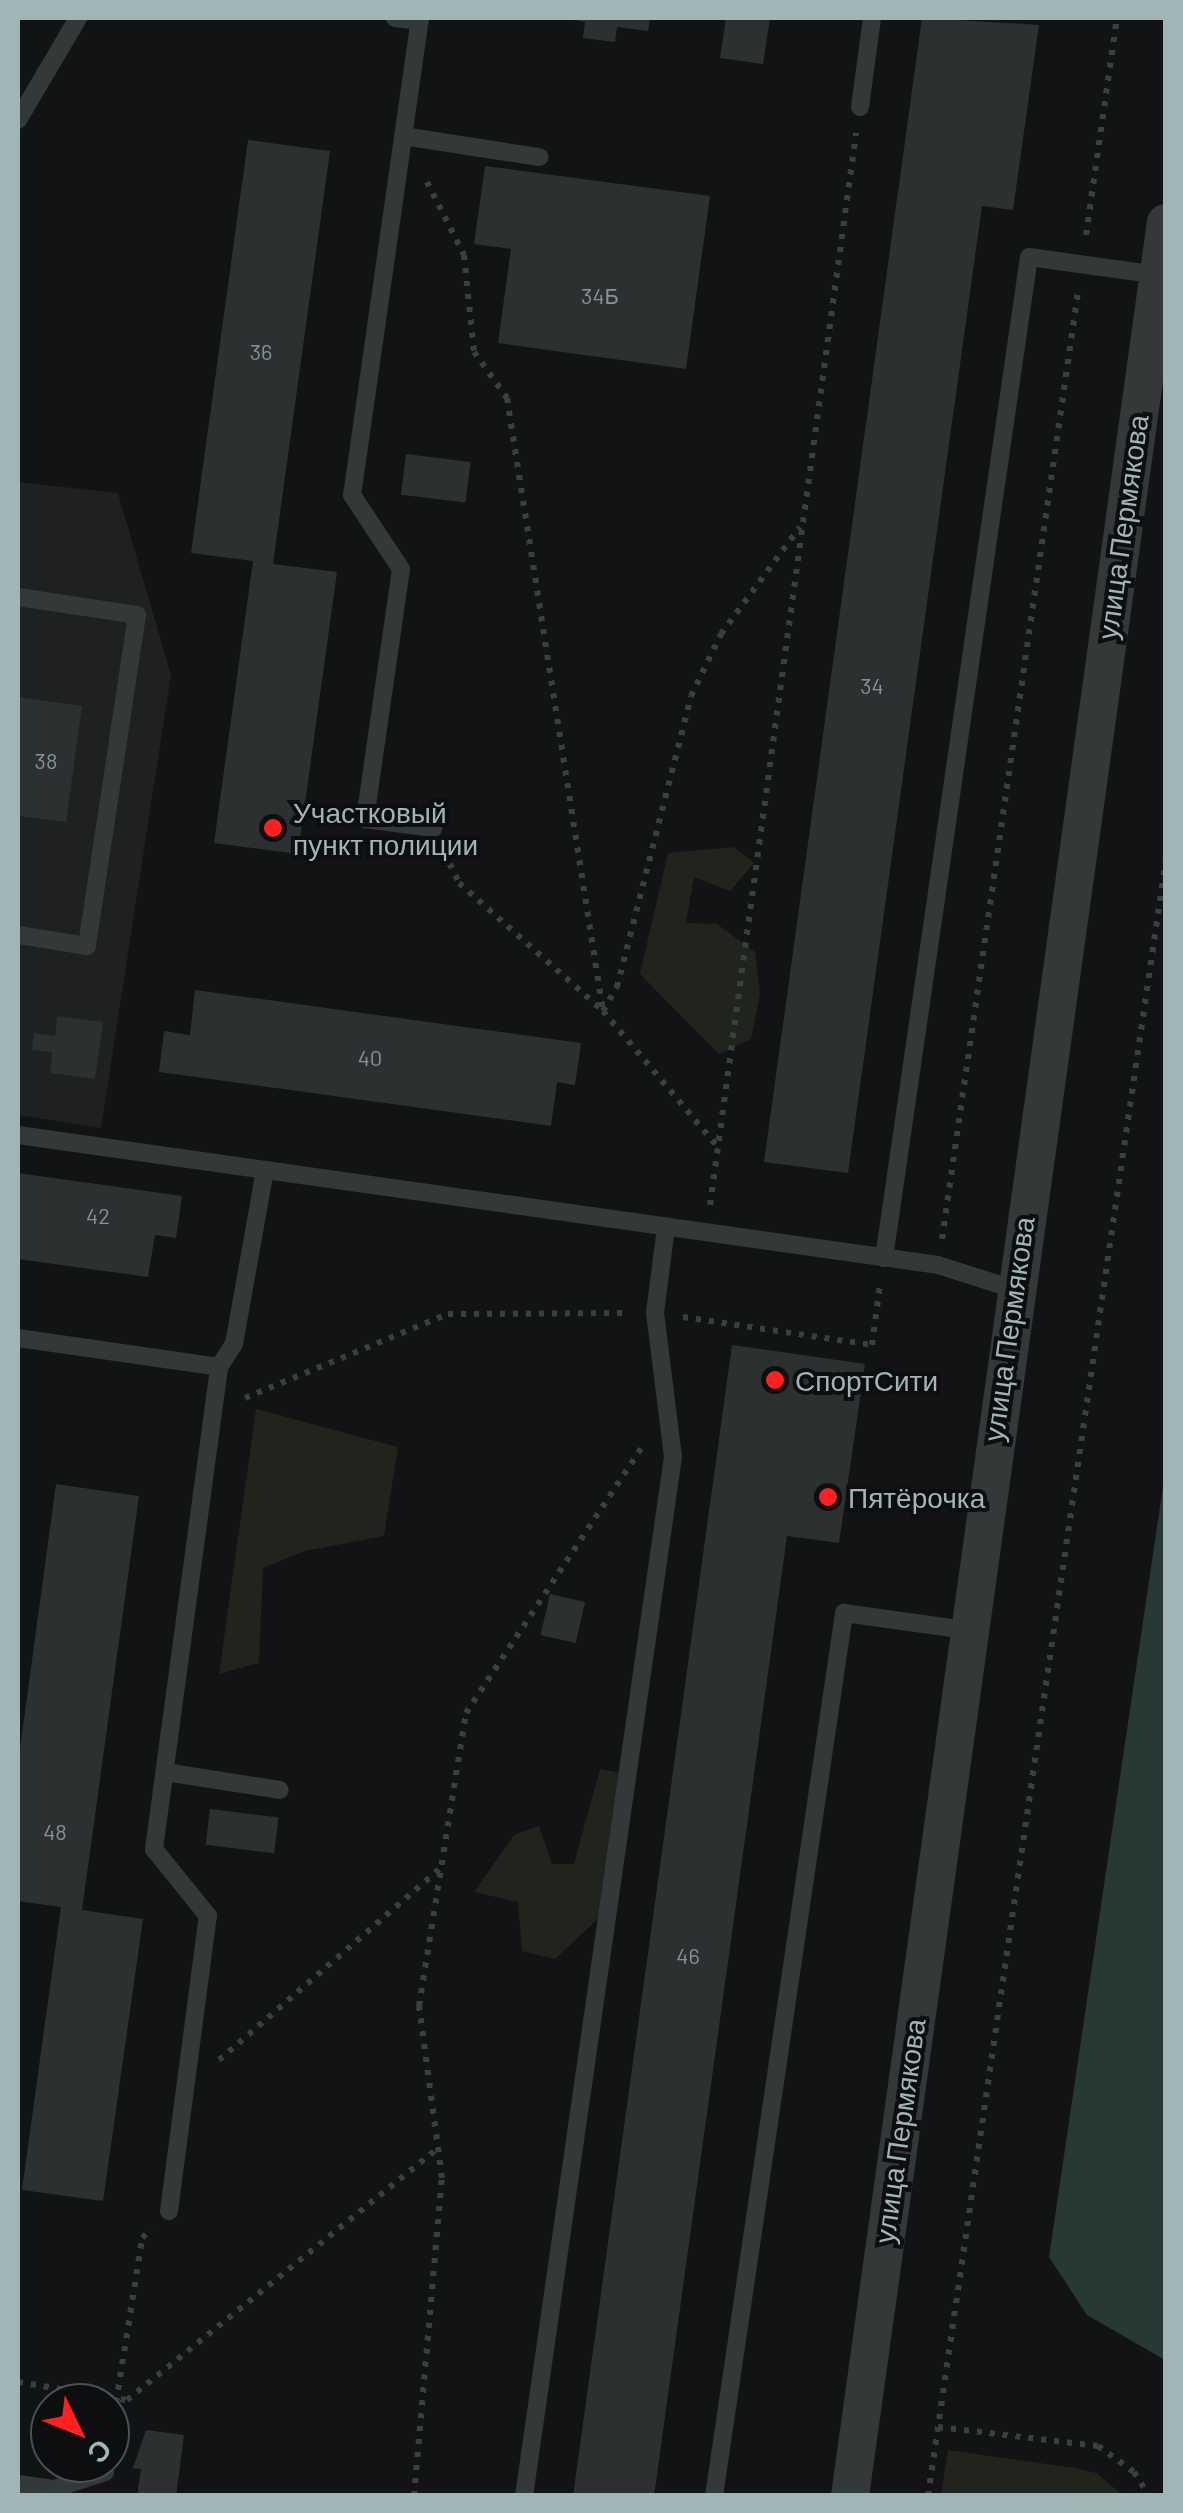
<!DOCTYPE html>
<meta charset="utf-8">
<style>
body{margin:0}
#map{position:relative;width:1183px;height:2513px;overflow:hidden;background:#121314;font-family:Barlow,sans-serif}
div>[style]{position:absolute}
.built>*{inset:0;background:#1e2021}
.green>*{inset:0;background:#21241c}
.water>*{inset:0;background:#273935}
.building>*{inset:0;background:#2c3031;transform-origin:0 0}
.path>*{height:6px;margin-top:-3px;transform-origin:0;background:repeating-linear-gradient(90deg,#394040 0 5px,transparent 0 13px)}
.service>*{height:18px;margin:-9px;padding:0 9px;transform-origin:9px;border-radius:9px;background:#333839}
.minor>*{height:38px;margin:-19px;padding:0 19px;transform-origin:19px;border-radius:19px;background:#333839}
.dots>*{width:28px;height:28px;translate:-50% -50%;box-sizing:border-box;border:5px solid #0d0e0f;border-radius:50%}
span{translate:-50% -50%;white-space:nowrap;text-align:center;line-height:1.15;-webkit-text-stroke:8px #0d0e0f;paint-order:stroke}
.number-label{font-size:22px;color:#849495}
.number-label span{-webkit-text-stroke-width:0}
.street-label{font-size:28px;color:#a2b5b6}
.poi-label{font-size:28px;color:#a2b5b6}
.left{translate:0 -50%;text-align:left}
.frame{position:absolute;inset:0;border:20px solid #a2b5b6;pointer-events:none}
.north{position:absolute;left:30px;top:2383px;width:100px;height:100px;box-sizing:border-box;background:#0d0e0f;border:2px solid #495152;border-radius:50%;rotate:133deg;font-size:28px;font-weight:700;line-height:40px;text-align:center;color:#a2b5b6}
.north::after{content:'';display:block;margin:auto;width:35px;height:45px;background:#ff201f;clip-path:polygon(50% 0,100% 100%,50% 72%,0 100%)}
</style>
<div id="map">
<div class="built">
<i style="clip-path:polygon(18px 482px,118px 493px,171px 675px,101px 1128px,18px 1115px)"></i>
</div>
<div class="green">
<i style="clip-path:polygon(734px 847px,754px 863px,730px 891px,694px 877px,686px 923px,717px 924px,755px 952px,760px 994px,751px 1039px,719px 1054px,640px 974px,668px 853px)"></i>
<i style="clip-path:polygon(256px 1409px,398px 1447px,384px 1536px,305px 1551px,263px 1568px,259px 1663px,219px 1674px)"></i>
<i style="clip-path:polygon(600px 1769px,628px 1774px,601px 1916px,555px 1959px,522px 1951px,518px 1902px,474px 1892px,514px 1835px,539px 1826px,552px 1864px,574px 1864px)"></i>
<i style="clip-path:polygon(948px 2450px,1075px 2468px,1096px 2473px,1123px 2495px,941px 2495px)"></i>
</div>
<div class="water">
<i style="clip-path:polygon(1165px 1473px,1166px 2360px,1165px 2360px,1087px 2315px,1049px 2257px)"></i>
</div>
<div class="building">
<i style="clip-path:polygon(565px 18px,650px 18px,648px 31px,617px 27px,615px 42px,583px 38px,585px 22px)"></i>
<i style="clip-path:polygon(726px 18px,770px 18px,763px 64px,720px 58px)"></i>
<i style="clip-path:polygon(922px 18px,1039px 25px,1013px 210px,982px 206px,848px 1173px,764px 1162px)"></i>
<i style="clip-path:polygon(248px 140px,330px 151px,273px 564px,337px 572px,298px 854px,214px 843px,253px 561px,191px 553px)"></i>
<i style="clip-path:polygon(485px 166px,710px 196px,686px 369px,498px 343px,511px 249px,474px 244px)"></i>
<i style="left:406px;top:454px;width:65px;height:41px;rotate:7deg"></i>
<i style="clip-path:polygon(18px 697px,82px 706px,66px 822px,18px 816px)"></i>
<i style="clip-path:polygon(195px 990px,581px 1043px,575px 1085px,557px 1082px,551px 1126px,159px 1072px,164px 1031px,190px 1035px)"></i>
<i style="clip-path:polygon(57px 1016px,103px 1022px,95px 1079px,50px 1073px,52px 1052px,32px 1050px,34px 1033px,55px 1036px)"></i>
<i style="clip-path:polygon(18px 1173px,182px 1196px,176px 1238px,155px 1235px,148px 1277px,18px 1259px)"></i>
<i style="clip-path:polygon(732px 1345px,865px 1364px,839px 1543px,787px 1536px,654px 2496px,573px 2496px)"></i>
<i style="clip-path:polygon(56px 1484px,139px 1496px,82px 1910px,143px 1919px,103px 2201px,22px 2190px,61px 1907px,18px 1901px,18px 1763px)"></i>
<i style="left:550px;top:1594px;width:36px;height:42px;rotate:13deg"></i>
<i style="left:210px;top:1809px;width:69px;height:36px;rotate:7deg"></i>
<i style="clip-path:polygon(146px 2430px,184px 2435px,176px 2496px,137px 2496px,141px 2469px,133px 2468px)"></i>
</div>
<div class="path">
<i style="left:1059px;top:19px;width:1px;rotate:-90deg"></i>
<i style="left:427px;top:182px;width:82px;rotate:63.1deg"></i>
<i style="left:464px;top:255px;width:98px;rotate:84.1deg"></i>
<i style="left:474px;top:352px;width:57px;rotate:54.3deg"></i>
<i style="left:507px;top:398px;width:620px;rotate:81.1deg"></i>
<i style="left:603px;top:1011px;width:178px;rotate:49.8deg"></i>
<i style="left:1086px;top:235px;width:219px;rotate:-81.9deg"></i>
<i style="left:444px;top:852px;width:34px;rotate:64deg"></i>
<i style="left:459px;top:883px;width:193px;rotate:41.6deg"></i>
<i style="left:603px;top:1011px;width:28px;rotate:-60deg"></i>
<i style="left:617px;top:987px;width:300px;rotate:-75.7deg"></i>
<i style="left:691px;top:696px;width:69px;rotate:-64.2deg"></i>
<i style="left:721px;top:634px;width:133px;rotate:-53.6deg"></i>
<i style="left:710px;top:1205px;width:1082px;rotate:-82.24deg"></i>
<i style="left:942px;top:1239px;width:957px;rotate:-81.83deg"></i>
<i style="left:683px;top:1317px;width:191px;rotate:8.4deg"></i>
<i style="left:872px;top:1345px;width:62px;rotate:-82.5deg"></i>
<i style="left:245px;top:1398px;width:220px;rotate:-22.5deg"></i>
<i style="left:448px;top:1314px;width:178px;rotate:-0.3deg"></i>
<i style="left:219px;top:2060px;width:298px;rotate:-40.9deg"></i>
<i style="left:18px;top:2382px;width:110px;rotate:9.4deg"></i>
<i style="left:127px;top:2400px;width:399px;rotate:-39deg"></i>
<i style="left:938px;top:2427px;width:161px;rotate:6.8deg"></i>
<i style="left:1098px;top:2446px;width:44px;rotate:35.8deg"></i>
<i style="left:1134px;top:2472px;width:28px;rotate:58deg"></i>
<i style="left:110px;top:2441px;width:206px;rotate:-81deg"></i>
<i style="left:142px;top:2238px;width:13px;rotate:-45deg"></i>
<i style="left:414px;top:2496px;width:319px;rotate:-85deg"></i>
<i style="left:442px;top:2178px;width:174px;rotate:-97.6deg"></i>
<i style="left:419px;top:2006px;width:297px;rotate:-80.9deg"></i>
<i style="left:466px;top:1713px;width:320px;rotate:-56.5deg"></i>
<i style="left:928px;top:2496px;width:1655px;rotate:-81.73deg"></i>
</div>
<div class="service">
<i style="left:395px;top:18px;width:25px;rotate:7deg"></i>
<i style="left:420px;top:18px;width:482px;rotate:98.1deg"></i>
<i style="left:352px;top:495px;width:89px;rotate:56.5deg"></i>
<i style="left:401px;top:569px;width:253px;rotate:98.2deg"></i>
<i style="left:365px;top:819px;width:69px;rotate:7.5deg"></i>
<i style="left:860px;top:107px;width:90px;rotate:-82.3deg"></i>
<i style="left:18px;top:120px;width:118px;rotate:-59.5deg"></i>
<i style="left:403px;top:136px;width:138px;rotate:8.8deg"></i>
<i style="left:18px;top:597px;width:120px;rotate:8.6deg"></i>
<i style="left:137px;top:615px;width:335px;rotate:98.6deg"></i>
<i style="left:87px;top:946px;width:70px;rotate:-170.9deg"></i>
<i style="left:18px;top:1135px;width:929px;rotate:8.04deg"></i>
<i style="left:938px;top:1265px;width:79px;rotate:17.7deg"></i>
<i style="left:884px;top:1258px;width:1011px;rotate:-81.76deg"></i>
<i style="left:1029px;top:257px;width:130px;rotate:7.9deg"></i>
<i style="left:18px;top:1338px;width:203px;rotate:8.2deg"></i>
<i style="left:165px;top:1772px;width:116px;rotate:8.9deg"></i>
<i style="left:169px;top:2211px;width:298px;rotate:-82.5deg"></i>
<i style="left:208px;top:1916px;width:86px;rotate:-128.9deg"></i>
<i style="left:154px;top:1849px;width:486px;rotate:-82.3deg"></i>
<i style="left:219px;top:1367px;width:27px;rotate:-57deg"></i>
<i style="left:234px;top:1344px;width:177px;rotate:-79.9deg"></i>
<i style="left:18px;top:2484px;width:36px;rotate:8deg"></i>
<i style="left:54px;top:2489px;width:7px;rotate:98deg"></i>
<i style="left:54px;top:2489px;width:54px;rotate:-18.4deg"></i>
<i style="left:524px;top:2496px;width:1050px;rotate:-81.84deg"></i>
<i style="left:673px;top:1457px;width:145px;rotate:-97.1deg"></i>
<i style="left:655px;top:1313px;width:87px;rotate:-82.7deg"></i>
<i style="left:714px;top:2496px;width:893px;rotate:-81.62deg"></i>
<i style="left:844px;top:1613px;width:124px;rotate:7.9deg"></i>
</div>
<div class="minor">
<i style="left:850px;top:2496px;width:2295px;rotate:-82.09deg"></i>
</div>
<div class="dots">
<i style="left:273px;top:828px;background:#ff201f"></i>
<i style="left:775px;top:1380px;background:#ff201f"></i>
<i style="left:828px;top:1497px;background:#ff201f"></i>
</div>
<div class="number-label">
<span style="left:600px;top:296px">34Б</span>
<span style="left:261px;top:352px">36</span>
<span style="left:872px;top:686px">34</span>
<span style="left:46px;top:761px">38</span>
<span style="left:370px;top:1058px">40</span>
<span style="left:98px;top:1216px">42</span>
<span style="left:55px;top:1832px">48</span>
<span style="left:688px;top:1956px">46</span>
</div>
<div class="street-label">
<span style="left:1122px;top:527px;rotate:-82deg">улица Пермякова</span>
<span style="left:1008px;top:1329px;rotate:-82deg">улица Пермякова</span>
<span style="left:899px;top:2131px;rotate:-82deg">улица Пермякова</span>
</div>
<div class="poi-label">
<span class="left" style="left:293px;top:828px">Участковый<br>пункт полиции</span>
<span class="left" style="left:795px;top:1380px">СпортСити</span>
<span class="left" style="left:848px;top:1497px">Пятёрочка</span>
</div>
<div class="frame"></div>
<div class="north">С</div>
</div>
